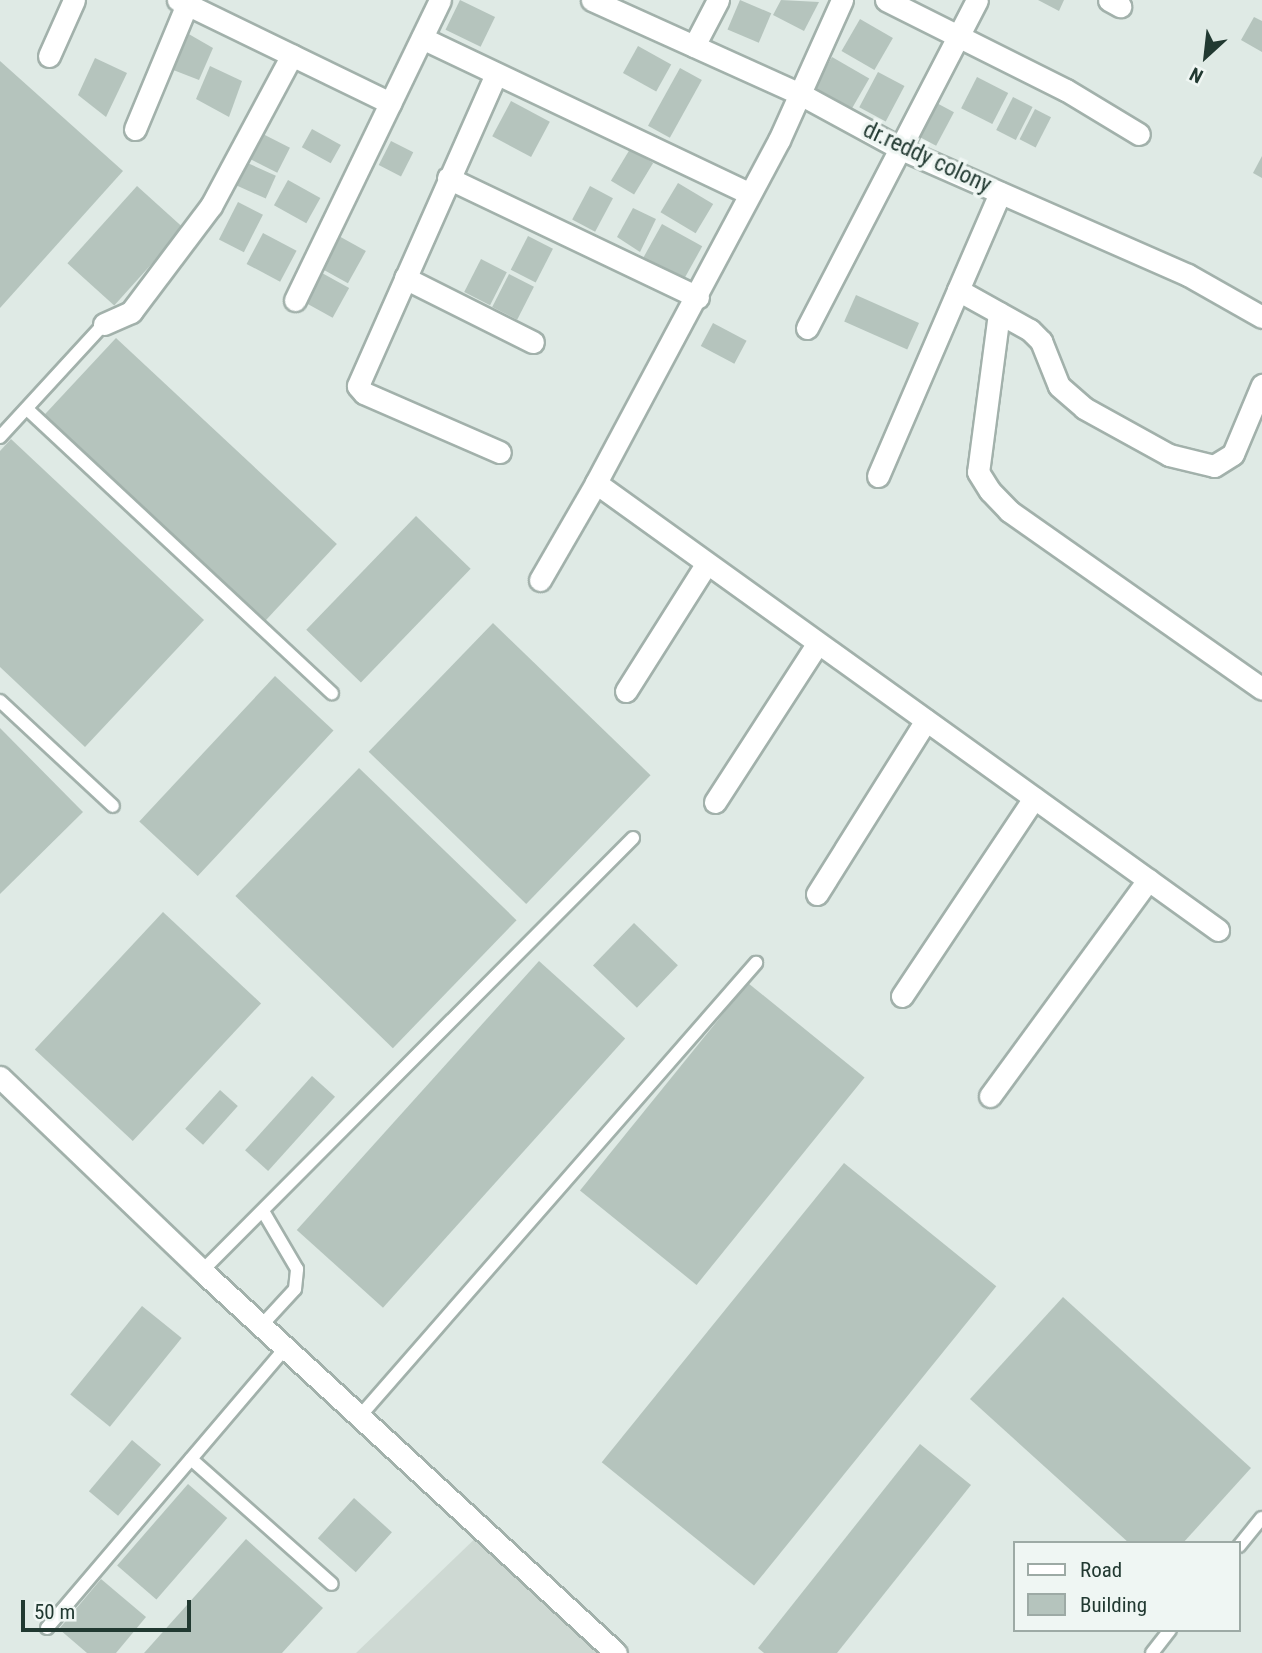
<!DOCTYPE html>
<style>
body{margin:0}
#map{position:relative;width:1262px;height:1653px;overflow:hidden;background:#dfeae5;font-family:"Roboto Condensed",sans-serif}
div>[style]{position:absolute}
.built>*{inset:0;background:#ced9d3}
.building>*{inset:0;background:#b5c4bd;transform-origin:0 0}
.roads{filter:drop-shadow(2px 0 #a2b1ab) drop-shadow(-2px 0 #a2b1ab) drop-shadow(0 2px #a2b1ab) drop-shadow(0 -2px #a2b1ab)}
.service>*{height:12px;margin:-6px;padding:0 6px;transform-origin:6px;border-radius:6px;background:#fff}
.minor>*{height:21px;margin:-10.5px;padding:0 10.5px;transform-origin:10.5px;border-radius:10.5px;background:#fff}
.tertiary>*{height:21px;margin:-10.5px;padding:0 10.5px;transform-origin:10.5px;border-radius:10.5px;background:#fff}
span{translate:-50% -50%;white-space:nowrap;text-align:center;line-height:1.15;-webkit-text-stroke:7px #eff6f3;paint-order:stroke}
.street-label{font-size:23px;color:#213931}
.legend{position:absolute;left:1013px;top:1541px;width:228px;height:91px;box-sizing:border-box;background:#eff6f3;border:2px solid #9daaa5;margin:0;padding:9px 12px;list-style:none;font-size:21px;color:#213931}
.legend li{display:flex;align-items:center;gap:14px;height:35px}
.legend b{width:35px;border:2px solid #9daaa5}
.north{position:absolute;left:1171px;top:21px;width:70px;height:70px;-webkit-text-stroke:5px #eff6f3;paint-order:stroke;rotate:207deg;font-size:19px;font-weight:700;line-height:28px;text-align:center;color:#213931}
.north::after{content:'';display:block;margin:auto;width:24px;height:32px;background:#213931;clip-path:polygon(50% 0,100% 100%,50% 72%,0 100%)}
.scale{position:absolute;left:21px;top:1600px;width:170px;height:32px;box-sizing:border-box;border:4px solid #213931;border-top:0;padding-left:9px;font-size:21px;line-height:24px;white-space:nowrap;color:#213931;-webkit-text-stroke:5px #eff6f3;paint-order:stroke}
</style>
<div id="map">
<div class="built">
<i style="clip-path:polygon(484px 1530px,617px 1653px,356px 1653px)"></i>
</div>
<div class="building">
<i style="left:460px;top:0;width:39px;height:33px;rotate:26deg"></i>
<i style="left:740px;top:0;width:34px;height:32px;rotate:23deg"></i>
<i style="clip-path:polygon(781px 0,819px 2px,804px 31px,773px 15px)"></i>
<i style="clip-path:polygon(1038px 0,1064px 0,1059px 11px)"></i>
<i style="clip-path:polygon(1254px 17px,1262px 21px,1262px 52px,1241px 40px)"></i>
<i style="left:860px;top:19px;width:38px;height:37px;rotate:30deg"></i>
<i style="clip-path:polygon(180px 29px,213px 48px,199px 80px,163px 66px)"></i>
<i style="left:638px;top:46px;width:38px;height:31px;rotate:29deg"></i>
<i style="left:832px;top:57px;width:43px;height:41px;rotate:30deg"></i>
<i style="clip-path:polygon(95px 58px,127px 73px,106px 117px,78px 95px)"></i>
<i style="clip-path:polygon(0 61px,123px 171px,0 308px)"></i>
<i style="clip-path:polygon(210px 66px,242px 81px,229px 117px,196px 99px)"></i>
<i style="left:680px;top:68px;width:25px;height:66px;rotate:29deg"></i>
<i style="left:878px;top:72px;width:30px;height:40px;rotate:28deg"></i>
<i style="left:977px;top:77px;width:35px;height:35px;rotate:27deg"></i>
<i style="left:1013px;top:97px;width:22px;height:37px;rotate:27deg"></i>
<i style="left:931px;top:100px;width:26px;height:38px;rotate:28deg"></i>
<i style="left:511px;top:101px;width:44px;height:40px;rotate:28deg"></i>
<i style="left:1035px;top:109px;width:18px;height:34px;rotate:27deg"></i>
<i style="left:312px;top:129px;width:33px;height:21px;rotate:29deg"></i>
<i style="left:257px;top:131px;width:37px;height:28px;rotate:27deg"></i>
<i style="left:391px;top:141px;width:25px;height:27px;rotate:27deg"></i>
<i style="left:630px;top:149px;width:27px;height:37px;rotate:31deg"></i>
<i style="clip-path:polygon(1262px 156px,1262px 178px,1253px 173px)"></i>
<i style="left:243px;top:161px;width:36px;height:25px;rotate:24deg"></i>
<i style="left:288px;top:180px;width:37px;height:29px;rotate:29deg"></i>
<i style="left:678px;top:183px;width:41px;height:34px;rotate:31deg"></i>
<i style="left:137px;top:186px;width:63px;height:104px;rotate:42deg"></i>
<i style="left:590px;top:186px;width:26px;height:38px;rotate:28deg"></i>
<i style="left:238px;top:202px;width:28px;height:42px;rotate:27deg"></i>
<i style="clip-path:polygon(633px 208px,656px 219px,640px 252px,617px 237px)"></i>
<i style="left:662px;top:224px;width:46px;height:40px;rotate:29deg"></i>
<i style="left:263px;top:233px;width:38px;height:35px;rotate:28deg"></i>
<i style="left:337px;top:235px;width:33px;height:37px;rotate:29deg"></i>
<i style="left:528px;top:236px;width:28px;height:38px;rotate:27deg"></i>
<i style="left:481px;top:259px;width:29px;height:37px;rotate:27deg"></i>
<i style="left:322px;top:273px;width:31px;height:34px;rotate:29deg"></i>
<i style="left:509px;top:274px;width:28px;height:37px;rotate:27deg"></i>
<i style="left:856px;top:295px;width:69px;height:29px;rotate:24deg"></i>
<i style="left:713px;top:323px;width:38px;height:26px;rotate:28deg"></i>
<i style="left:116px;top:338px;width:302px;height:108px;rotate:43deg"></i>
<i style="clip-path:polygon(11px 439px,204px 620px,85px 747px,0 667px,0 451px)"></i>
<i style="left:416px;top:516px;width:76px;height:158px;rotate:44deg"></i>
<i style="left:493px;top:623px;width:219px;height:179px;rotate:44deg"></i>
<i style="left:275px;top:676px;width:80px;height:199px;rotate:43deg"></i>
<i style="clip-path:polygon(0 728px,83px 812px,0 894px)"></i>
<i style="left:359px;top:768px;width:219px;height:178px;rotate:44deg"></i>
<i style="left:163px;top:912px;width:134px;height:188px;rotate:43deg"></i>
<i style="left:634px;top:923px;width:61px;height:59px;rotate:44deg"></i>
<i style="left:539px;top:961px;width:116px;height:362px;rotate:42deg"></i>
<i style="left:748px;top:983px;width:150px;height:267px;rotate:39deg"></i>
<i style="left:312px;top:1076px;width:31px;height:100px;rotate:42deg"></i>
<i style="left:220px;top:1090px;width:24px;height:52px;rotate:42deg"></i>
<i style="left:844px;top:1163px;width:196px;height:385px;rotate:39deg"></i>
<i style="clip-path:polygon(1063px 1297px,1251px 1468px,1183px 1543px,1129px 1543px,970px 1399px)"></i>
<i style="left:142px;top:1306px;width:51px;height:114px;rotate:39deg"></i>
<i style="left:132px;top:1440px;width:38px;height:67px;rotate:40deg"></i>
<i style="clip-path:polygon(920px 1444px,971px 1485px,837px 1653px,764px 1653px,758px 1648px)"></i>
<i style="left:188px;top:1484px;width:52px;height:108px;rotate:41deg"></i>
<i style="left:354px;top:1498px;width:51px;height:54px;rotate:42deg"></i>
<i style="clip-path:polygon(246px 1539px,323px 1608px,282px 1653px,144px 1653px)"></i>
<i style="clip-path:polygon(101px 1579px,146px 1617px,116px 1653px,87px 1653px,59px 1629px)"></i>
</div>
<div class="roads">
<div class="service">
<i style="left:27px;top:409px;width:417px;rotate:43deg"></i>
<i style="left:0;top:437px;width:154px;rotate:-47.4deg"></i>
<i style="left:0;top:701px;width:154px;rotate:42.9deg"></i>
<i style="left:202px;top:1271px;width:611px;rotate:-45.13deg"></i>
<i style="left:261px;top:1326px;width:50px;rotate:-47.4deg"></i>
<i style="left:295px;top:1289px;width:20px;rotate:-84deg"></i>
<i style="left:297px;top:1269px;width:67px;rotate:-120.4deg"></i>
<i style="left:360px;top:1416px;width:602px;rotate:-48.84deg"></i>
<i style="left:191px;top:1459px;width:188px;rotate:41.6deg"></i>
<i style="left:1239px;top:1546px;width:36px;rotate:-51deg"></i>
<i style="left:47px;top:1628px;width:367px;rotate:-49.6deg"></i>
<i style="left:1152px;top:1653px;width:29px;rotate:-52deg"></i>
</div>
<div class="minor">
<i style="left:178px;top:0;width:236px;rotate:25.9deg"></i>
<i style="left:592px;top:0;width:230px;rotate:24.3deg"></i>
<i style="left:802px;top:95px;width:113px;rotate:28.6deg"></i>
<i style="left:901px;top:149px;width:313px;rotate:23.7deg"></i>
<i style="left:1188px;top:275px;width:85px;rotate:29.6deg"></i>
<i style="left:842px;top:0;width:154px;rotate:114.2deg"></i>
<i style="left:779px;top:140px;width:389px;rotate:118.1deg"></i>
<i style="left:596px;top:483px;width:766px;rotate:35.7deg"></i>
<i style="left:886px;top:0;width:201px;rotate:26.6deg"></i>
<i style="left:1066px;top:90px;width:85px;rotate:31.1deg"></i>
<i style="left:1109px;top:0;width:13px;rotate:29deg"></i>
<i style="left:422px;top:38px;width:363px;rotate:25.4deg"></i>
<i style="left:694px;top:46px;width:52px;rotate:-62.4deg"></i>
<i style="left:49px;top:56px;width:61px;rotate:-65.9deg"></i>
<i style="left:496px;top:74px;width:341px;rotate:113.9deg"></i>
<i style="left:358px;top:386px;width:9px;rotate:49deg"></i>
<i style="left:364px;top:393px;width:148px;rotate:23.5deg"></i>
<i style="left:135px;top:129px;width:135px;rotate:-67.4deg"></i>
<i style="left:448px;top:178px;width:277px;rotate:25.5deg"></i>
<i style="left:1000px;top:193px;width:106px;rotate:113.4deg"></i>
<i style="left:958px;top:290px;width:82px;rotate:29.1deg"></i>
<i style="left:1030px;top:330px;width:16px;rotate:45deg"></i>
<i style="left:1041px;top:341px;width:48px;rotate:68.2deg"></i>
<i style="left:1059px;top:386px;width:33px;rotate:41deg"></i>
<i style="left:1084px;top:408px;width:97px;rotate:28.9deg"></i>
<i style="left:1169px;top:455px;width:46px;rotate:13.7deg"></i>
<i style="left:1214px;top:466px;width:22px;rotate:-32deg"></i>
<i style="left:1233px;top:454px;width:75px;rotate:-67.2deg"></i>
<i style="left:405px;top:278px;width:143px;rotate:26.6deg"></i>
<i style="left:295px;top:300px;width:333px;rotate:-64.2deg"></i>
<i style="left:999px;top:313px;width:160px;rotate:97.5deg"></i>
<i style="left:978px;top:472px;width:22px;rotate:58deg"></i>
<i style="left:990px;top:491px;width:28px;rotate:46deg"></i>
<i style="left:1009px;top:511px;width:309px;rotate:35.1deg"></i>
<i style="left:104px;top:324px;width:30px;rotate:-24deg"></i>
<i style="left:131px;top:312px;width:133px;rotate:-53deg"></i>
<i style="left:211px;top:206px;width:171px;rotate:-61.8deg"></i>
<i style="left:807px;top:328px;width:369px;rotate:-62.6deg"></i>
<i style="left:878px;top:476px;width:202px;rotate:-66.7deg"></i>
<i style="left:540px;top:580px;width:112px;rotate:-60deg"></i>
<i style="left:626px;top:691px;width:151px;rotate:-57.7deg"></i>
<i style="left:715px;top:802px;width:189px;rotate:-57.1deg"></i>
<i style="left:817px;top:894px;width:205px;rotate:-57.9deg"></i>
<i style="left:902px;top:996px;width:238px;rotate:-56.3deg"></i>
<i style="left:990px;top:1096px;width:268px;rotate:-53.8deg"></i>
</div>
<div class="tertiary">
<i style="left:0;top:1077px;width:280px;rotate:43.8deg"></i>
<i style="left:202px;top:1271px;width:563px;rotate:42.7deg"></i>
</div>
</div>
<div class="street-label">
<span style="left:927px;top:158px;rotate:25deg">dr.reddy colony</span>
</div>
<ul class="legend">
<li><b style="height:9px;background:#fff"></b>Road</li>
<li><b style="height:19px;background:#b5c4bd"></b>Building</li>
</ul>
<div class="north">N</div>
<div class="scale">50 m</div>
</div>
